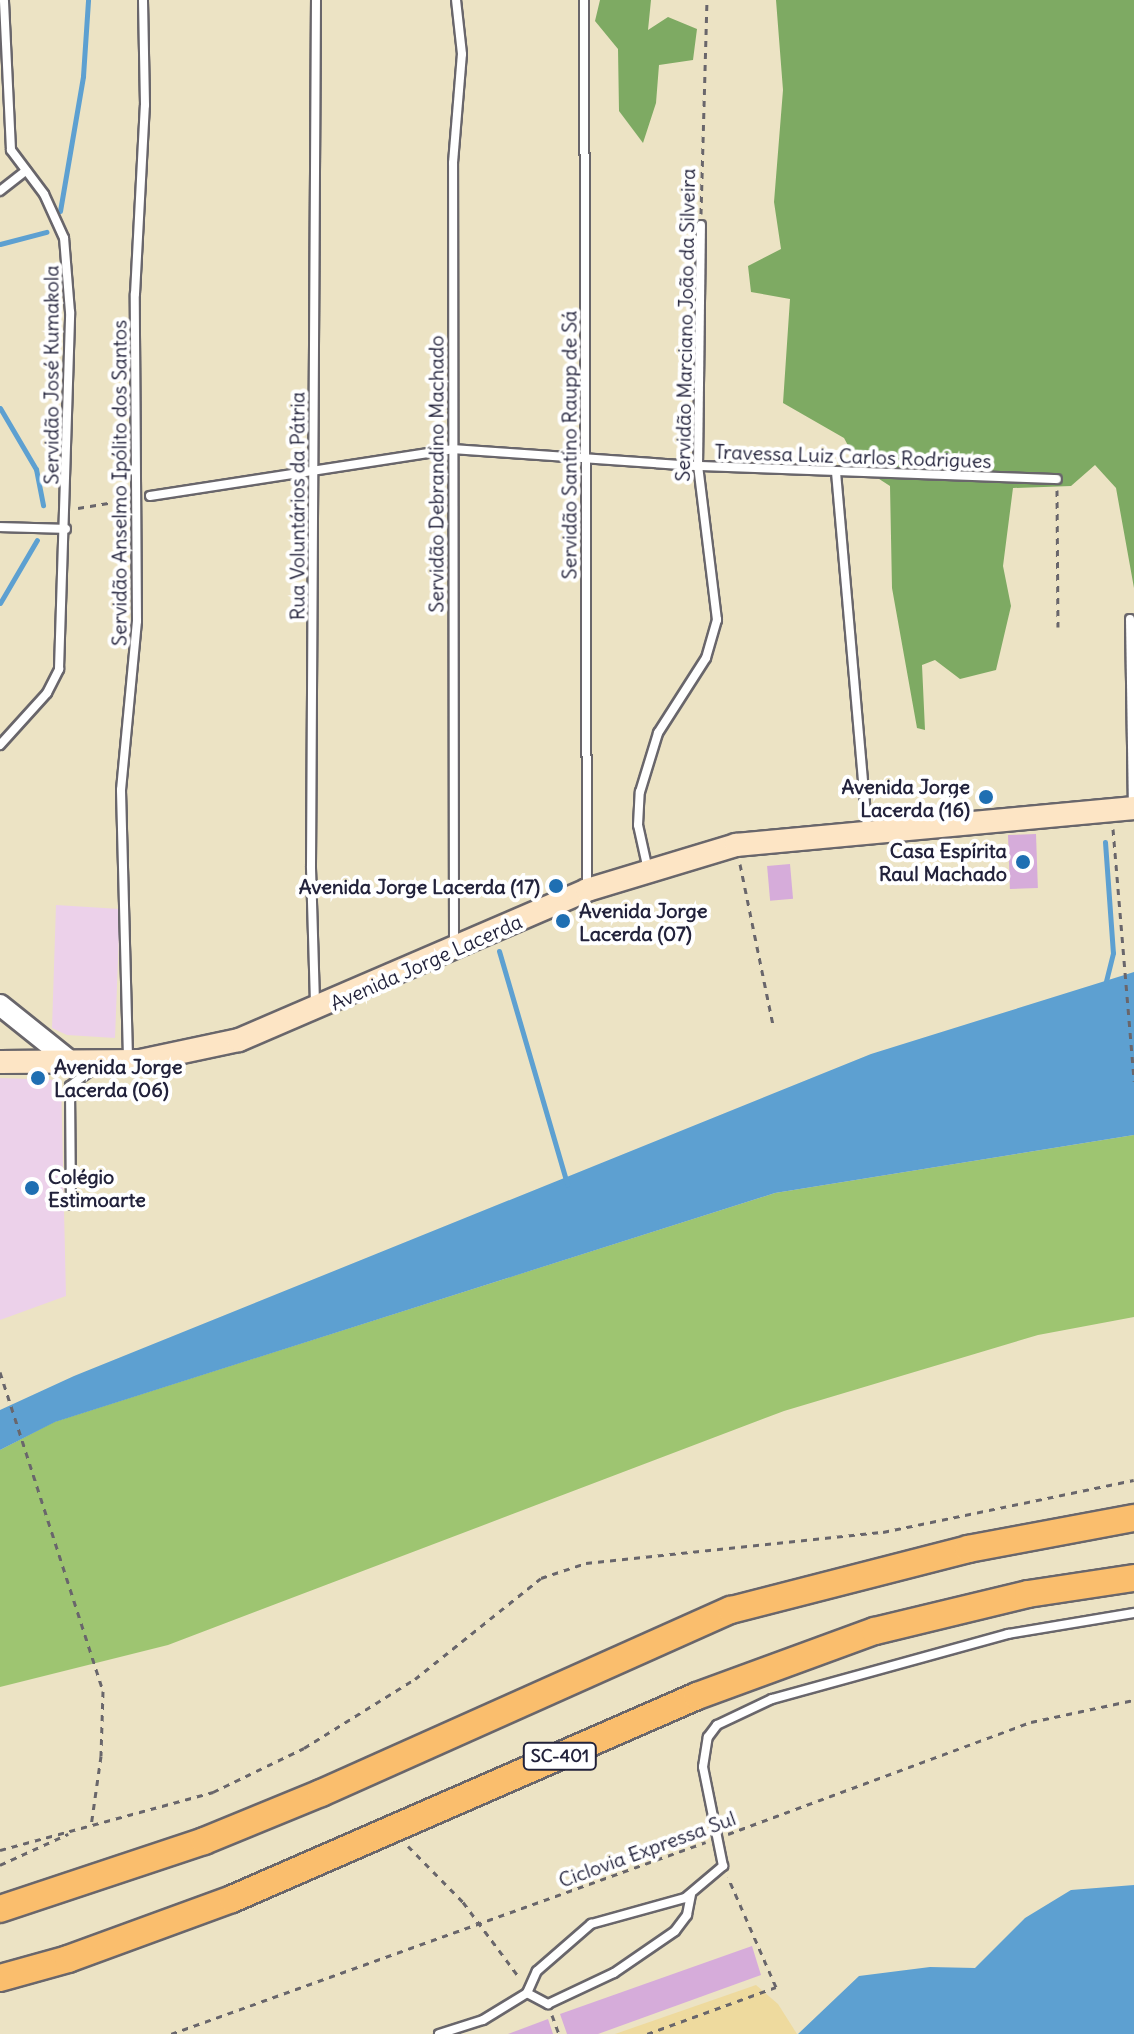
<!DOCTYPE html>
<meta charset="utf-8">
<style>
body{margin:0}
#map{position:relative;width:1134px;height:2034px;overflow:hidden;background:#ece3c4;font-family:Delius,sans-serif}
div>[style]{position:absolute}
.built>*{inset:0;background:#ecd1ea}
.green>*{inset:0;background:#9ec571}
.forest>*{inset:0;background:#7eaa63}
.sand>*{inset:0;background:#eeda9e}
.water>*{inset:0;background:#5da0d1}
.stream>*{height:5px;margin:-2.5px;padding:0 2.5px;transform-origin:2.5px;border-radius:2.5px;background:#5da0d1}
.building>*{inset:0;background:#d6acda;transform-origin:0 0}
.path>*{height:3px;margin-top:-1.5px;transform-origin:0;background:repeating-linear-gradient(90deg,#69666b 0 6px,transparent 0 12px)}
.roads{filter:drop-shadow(2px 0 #69666b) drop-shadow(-2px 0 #69666b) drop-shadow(0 2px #69666b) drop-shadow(0 -2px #69666b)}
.service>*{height:8px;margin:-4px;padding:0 4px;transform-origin:4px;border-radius:4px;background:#fff}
.tertiary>*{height:20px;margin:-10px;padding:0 10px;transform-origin:10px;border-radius:10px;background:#fff}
.secondary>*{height:22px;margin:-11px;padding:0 11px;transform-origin:11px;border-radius:11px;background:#fde5c5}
.trunk>*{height:26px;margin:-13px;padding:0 13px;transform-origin:13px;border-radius:13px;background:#fabe6d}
.dots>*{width:22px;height:22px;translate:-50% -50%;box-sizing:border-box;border:4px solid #fff;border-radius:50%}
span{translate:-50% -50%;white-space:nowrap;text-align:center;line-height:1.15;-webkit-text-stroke:8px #fff;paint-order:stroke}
.shield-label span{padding:2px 6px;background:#fff;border:2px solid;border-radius:6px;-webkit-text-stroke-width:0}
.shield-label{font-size:18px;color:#22223b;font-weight:700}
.street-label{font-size:20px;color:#22223b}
.poi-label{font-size:20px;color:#22223b;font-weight:700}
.right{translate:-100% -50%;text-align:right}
.left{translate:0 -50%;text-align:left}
</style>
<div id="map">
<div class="built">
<i style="clip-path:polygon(56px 905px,120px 909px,115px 1038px,67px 1035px,52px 1028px)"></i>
<i style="clip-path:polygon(0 1078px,61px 1080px,66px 1296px,0 1320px)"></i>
</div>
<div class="green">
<i style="clip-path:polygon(1134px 1135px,1134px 1317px,1038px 1335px,784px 1411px,168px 1645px,0 1687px,0 1450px,54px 1422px,775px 1193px)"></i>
</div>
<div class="forest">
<i style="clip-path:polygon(600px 0,651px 0,648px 30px,668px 17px,697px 29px,693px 60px,659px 65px,656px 103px,643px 143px,619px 111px,618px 49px,595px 21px)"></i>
<i style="clip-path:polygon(776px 0,1134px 0,1134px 588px,1116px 488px,1095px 465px,1071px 486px,1013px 488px,1003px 566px,1011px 606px,996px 670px,960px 679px,935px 660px,922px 665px,925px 730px,917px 728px,892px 588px,890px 486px,859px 466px,844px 438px,783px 403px,790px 299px,751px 292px,748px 266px,781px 249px,774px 202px,783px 90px)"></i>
</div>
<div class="sand">
<i style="clip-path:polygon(756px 1985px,778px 2004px,797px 2034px,615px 2034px)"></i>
</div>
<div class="water">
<i style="clip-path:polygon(1134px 972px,1134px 1135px,775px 1193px,55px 1422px,0 1450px,0 1410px,74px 1376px,871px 1054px)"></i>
<i style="clip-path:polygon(1134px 1885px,1134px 2034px,798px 2034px,859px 1976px,930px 1967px,975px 1968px,1025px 1918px,1071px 1890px)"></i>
</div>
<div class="stream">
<i style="left:60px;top:211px;width:137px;rotate:-80.3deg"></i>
<i style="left:83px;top:76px;width:76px;rotate:-86.2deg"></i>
<i style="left:0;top:244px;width:48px;rotate:-14.6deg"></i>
<i style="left:0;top:408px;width:71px;rotate:59.5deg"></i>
<i style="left:36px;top:469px;width:37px;rotate:79deg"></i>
<i style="left:0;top:603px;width:73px;rotate:-59.6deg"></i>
<i style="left:1105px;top:842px;width:111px;rotate:85.9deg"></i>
<i style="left:1113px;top:953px;width:32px;rotate:104deg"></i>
<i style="left:499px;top:951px;width:243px;rotate:73.7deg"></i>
</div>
<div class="building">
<i style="left:1036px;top:834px;width:54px;height:28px;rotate:88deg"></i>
<i style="left:790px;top:864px;width:35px;height:23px;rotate:85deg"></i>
<i style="clip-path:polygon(752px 1946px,761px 1975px,598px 2034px,567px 2034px,560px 2014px)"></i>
<i style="clip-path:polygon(548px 2019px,553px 2034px,508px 2034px)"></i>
</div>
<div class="path">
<i style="left:701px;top:214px;width:214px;rotate:-88.4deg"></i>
<i style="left:1057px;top:490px;width:137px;rotate:89.6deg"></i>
<i style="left:78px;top:508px;width:49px;rotate:-9.5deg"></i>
<i style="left:1113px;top:829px;width:253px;rotate:85.2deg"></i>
<i style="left:740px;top:864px;width:164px;rotate:78.4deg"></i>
<i style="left:0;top:1372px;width:335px;rotate:72.1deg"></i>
<i style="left:103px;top:1691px;width:65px;rotate:91.8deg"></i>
<i style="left:101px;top:1756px;width:71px;rotate:98.1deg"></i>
<i style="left:728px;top:1834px;width:323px;rotate:-20.3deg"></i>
<i style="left:1031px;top:1722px;width:105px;rotate:-12.1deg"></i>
<i style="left:408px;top:1846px;width:78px;rotate:45.5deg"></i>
<i style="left:463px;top:1902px;width:94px;rotate:53.3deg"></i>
<i style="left:0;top:1850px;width:221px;rotate:-15.2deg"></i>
<i style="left:213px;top:1792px;width:101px;rotate:-25.8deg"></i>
<i style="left:304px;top:1748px;width:131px;rotate:-31.9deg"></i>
<i style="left:415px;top:1679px;width:161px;rotate:-38.7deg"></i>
<i style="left:541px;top:1578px;width:47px;rotate:-18.4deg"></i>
<i style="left:586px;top:1563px;width:299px;rotate:-6deg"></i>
<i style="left:883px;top:1532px;width:256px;rotate:-11.7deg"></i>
<i style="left:0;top:1865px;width:75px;rotate:-24.5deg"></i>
<i style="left:552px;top:2015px;width:20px;rotate:70deg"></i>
<i style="left:171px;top:2034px;width:568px;rotate:-19.74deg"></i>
<i style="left:647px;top:2034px;width:137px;rotate:-20deg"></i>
<i style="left:776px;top:1987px;width:120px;rotate:-113.6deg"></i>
</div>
<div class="roads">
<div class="service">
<i style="left:584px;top:0;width:887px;rotate:89.81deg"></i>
<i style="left:0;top:191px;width:33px;rotate:-38deg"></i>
<i style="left:836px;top:472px;width:358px;rotate:85deg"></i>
<i style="left:150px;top:496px;width:306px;rotate:-8.8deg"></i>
<i style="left:452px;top:449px;width:247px;rotate:4deg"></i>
<i style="left:698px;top:466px;width:359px;rotate:2.1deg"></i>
<i style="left:0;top:527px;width:66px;rotate:1.7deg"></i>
<i style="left:1130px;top:619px;width:188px;rotate:89.1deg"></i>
<i style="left:0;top:745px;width:70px;rotate:-47.9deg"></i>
<i style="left:47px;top:693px;width:27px;rotate:-63deg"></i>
<i style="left:59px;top:669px;width:357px;rotate:-88.2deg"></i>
<i style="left:70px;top:312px;width:74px;rotate:-94.6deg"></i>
<i style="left:64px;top:238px;width:48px;rotate:-114.4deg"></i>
<i style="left:44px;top:194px;width:55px;rotate:-126.9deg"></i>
<i style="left:11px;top:150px;width:150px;rotate:-92.7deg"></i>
<i style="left:648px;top:870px;width:46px;rotate:-102.5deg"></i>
<i style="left:638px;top:825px;width:33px;rotate:-87deg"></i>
<i style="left:640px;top:792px;width:62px;rotate:-73deg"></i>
<i style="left:658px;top:733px;width:89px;rotate:-57.4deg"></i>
<i style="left:706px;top:658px;width:40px;rotate:-74deg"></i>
<i style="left:717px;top:620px;width:155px;rotate:-97deg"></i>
<i style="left:698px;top:466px;width:241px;rotate:-89.3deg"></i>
<i style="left:454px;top:943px;width:780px;rotate:-90.07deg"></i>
<i style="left:453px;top:163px;width:109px;rotate:-85.3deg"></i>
<i style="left:462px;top:54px;width:54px;rotate:-96.3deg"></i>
<i style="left:315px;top:1003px;width:137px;rotate:-91.7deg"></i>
<i style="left:311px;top:866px;width:866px;rotate:-89.67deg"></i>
<i style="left:128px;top:1058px;width:268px;rotate:-91.5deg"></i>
<i style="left:121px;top:790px;width:170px;rotate:-84.6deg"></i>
<i style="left:137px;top:621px;width:327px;rotate:-90.4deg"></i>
<i style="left:135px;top:294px;width:189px;rotate:-87deg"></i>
<i style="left:145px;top:105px;width:105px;rotate:-91.1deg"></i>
<i style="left:71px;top:1205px;width:119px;rotate:-90.5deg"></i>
<i style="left:70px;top:1086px;width:35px;rotate:-37deg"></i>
<i style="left:527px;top:1993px;width:24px;rotate:28deg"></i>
<i style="left:548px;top:2004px;width:73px;rotate:-25.2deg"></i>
<i style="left:614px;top:1973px;width:74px;rotate:-34.5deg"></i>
<i style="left:675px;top:1931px;width:20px;rotate:-53deg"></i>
<i style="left:687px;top:1915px;width:21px;rotate:-79deg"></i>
<i style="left:439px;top:2034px;width:46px;rotate:-17.7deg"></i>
<i style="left:483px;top:2020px;width:52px;rotate:-31.5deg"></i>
<i style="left:527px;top:1993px;width:24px;rotate:-66deg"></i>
<i style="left:537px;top:1971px;width:72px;rotate:-41deg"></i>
<i style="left:591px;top:1924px;width:98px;rotate:-15.5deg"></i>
<i style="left:685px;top:1898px;width:50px;rotate:-40.1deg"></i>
<i style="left:723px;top:1866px;width:101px;rotate:-101.4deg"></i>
<i style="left:703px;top:1767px;width:30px;rotate:-81deg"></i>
<i style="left:708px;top:1737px;width:15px;rotate:-53deg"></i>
<i style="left:717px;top:1725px;width:61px;rotate:-25.3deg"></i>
<i style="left:772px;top:1699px;width:245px;rotate:-15.4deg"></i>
<i style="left:1008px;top:1634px;width:128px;rotate:-9.5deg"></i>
</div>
<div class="tertiary">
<i style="left:0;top:1005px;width:90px;rotate:38.7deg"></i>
</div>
<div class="secondary">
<i style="left:0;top:1062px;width:140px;rotate:-0.4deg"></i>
<i style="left:140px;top:1061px;width:101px;rotate:-12deg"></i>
<i style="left:239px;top:1040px;width:379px;rotate:-23.3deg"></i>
<i style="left:587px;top:890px;width:156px;rotate:-16.8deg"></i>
<i style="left:736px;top:845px;width:400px;rotate:-5.3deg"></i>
</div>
<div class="trunk">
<i style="left:0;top:1909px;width:215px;rotate:-18.4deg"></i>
<i style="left:204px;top:1841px;width:126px;rotate:-22.3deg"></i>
<i style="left:321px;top:1793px;width:449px;rotate:-24.1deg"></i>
<i style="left:731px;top:1610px;width:245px;rotate:-14.4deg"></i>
<i style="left:968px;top:1549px;width:169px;rotate:-10.6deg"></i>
<i style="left:0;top:1978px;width:71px;rotate:-15.6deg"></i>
<i style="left:68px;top:1959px;width:175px;rotate:-20.1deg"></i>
<i style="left:232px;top:1899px;width:507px;rotate:-23.58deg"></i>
<i style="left:697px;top:1696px;width:189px;rotate:-20.1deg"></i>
<i style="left:875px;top:1631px;width:157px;rotate:-13.6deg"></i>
<i style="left:1028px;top:1594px;width:107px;rotate:-8.6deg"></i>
</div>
</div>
<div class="dots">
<i style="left:986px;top:797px;background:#1f6fb2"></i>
<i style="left:1023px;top:862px;background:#1f6fb2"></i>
<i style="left:556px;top:886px;background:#1f6fb2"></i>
<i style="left:563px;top:921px;background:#1f6fb2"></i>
<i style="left:38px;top:1078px;background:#1f6fb2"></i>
<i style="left:32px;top:1188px;background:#1f6fb2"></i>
</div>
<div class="shield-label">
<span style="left:560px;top:1756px">SC-401</span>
</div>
<div class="street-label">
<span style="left:685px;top:325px;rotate:-89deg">Servidão Marciano João da Silveira</span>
<span style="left:51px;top:375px;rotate:-90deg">Servidão José Kumakola</span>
<span style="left:569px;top:445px;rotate:-90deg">Servidão Santino Raupp de Sá</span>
<span style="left:853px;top:456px;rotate:2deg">Travessa Luiz Carlos Rodrigues</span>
<span style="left:436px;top:474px;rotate:-90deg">Servidão Debrandino Machado</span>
<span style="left:119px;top:483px;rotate:-90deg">Servidão Anselmo Ipólito dos Santos</span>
<span style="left:297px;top:506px;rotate:-90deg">Rua Voluntários da Pátria</span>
<span style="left:426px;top:962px;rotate:-24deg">Avenida Jorge Lacerda</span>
<span style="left:647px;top:1849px;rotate:-20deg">Ciclovia Expressa Sul</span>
</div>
<div class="poi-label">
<span class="right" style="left:970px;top:798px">Avenida Jorge<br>Lacerda (16)</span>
<span class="right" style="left:1007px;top:862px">Casa Espírita<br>Raul Machado</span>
<span class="right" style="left:540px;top:886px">Avenida Jorge Lacerda (17)</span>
<span class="left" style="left:579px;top:922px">Avenida Jorge<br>Lacerda (07)</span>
<span class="left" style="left:54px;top:1078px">Avenida Jorge<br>Lacerda (06)</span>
<span class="left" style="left:48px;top:1188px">Colégio<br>Estimoarte</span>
</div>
</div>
